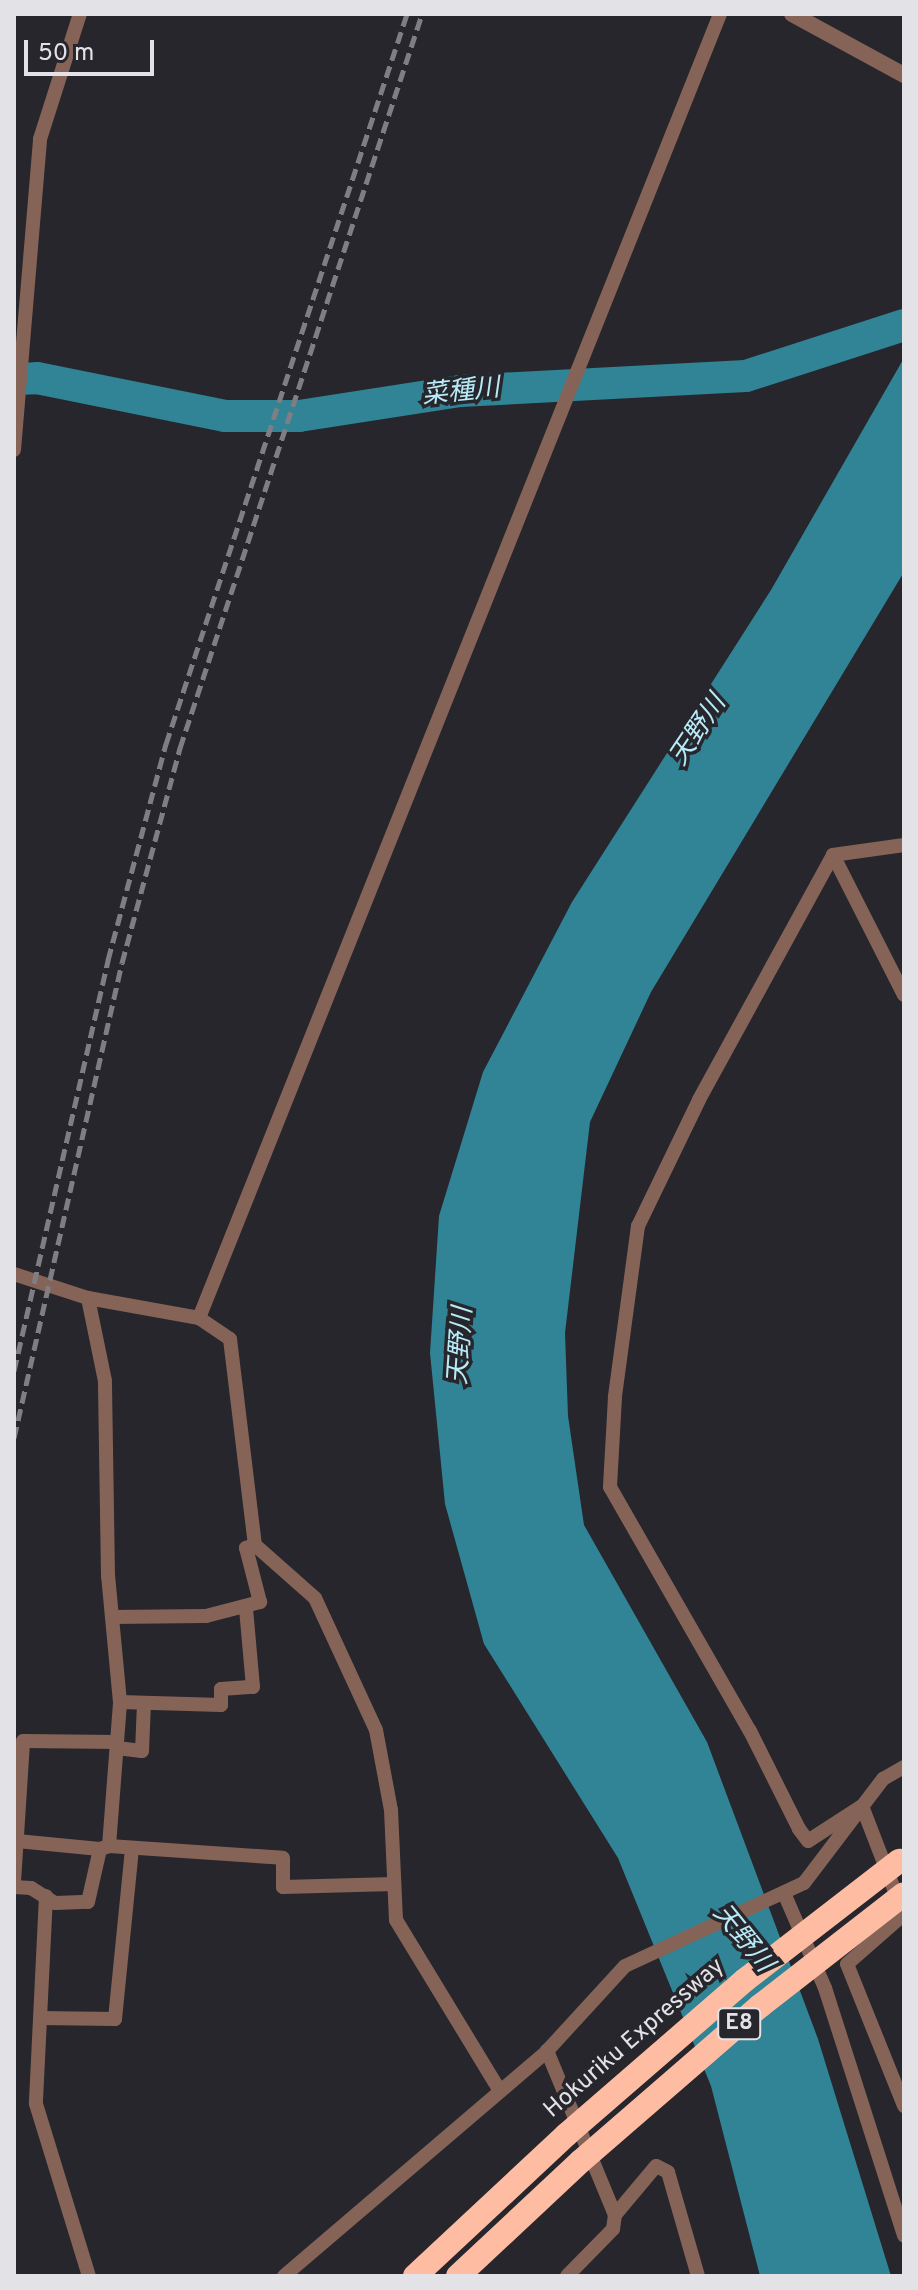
<!DOCTYPE html>
<meta charset="utf-8">
<style>
body{margin:0}
#map{position:relative;width:918px;height:2290px;overflow:hidden;background:#26262c;font-family:Overpass,"Noto Sans JP",sans-serif}
div>[style]{position:absolute}
.water>*{inset:0;background:#308496}
.river>*{height:32px;margin:-16px;padding:0 16px;transform-origin:16px;border-radius:16px;background:#308496}
.minor>*{height:14px;margin:-7px;padding:0 7px;transform-origin:7px;border-radius:7px;background:#856457}
.tertiary>*{height:16px;margin:-8px;padding:0 8px;transform-origin:8px;border-radius:8px;background:#856457}
.motorway>*{height:24px;margin:-12px;padding:0 12px;transform-origin:12px;border-radius:12px;background:#febda3}
.rail>*{height:5px;margin-top:-2.5px;transform-origin:0;background:repeating-linear-gradient(90deg,#7e7e84 0 12px,transparent 0 18px)}
.motorway-bridge>*{height:24px;margin:-12px;padding:0 12px;transform-origin:12px;border-radius:12px;background:#febda3}
span{translate:-50% -50%;white-space:nowrap;text-align:center;line-height:1.15;-webkit-text-stroke:7px #26262c;paint-order:stroke}
.shield-label span{padding:2px 6px;background:#26262c;border:2px solid;border-radius:6px;-webkit-text-stroke-width:0}
.shield-label{font-size:22px;color:#e2e2e7;font-weight:700}
.street-label{font-size:24px;color:#e2e2e7}
.water-label{font-size:26px;color:#b8eaf7;font-style:italic}
.frame{position:absolute;inset:0;border:16px solid #e2e2e7;pointer-events:none}
.scale{position:absolute;left:24px;top:40px;width:130px;height:36px;box-sizing:border-box;border:4px solid #e2e2e7;border-top:0;padding-left:10px;font-size:24px;line-height:28px;white-space:nowrap;color:#e2e2e7;-webkit-text-stroke:6px #26262c;paint-order:stroke}
</style>
<div id="map">
<div class="water">
<i style="clip-path:polygon(904px 358px,904px 572px,651px 992px,590px 1122px,565px 1333px,568px 1416px,584px 1525px,707px 1742px,818px 2039px,891px 2276px,760px 2276px,711px 2086px,618px 1858px,484px 1644px,445px 1504px,430px 1353px,439px 1216px,483px 1072px,572px 902px,771px 590px)"></i>
</div>
<div class="river">
<i style="left:14px;top:379px;width:23px;rotate:-2deg"></i>
<i style="left:37px;top:378px;width:192px;rotate:11.4deg"></i>
<i style="left:225px;top:416px;width:74px"></i>
<i style="left:299px;top:416px;width:163px;rotate:-8.8deg"></i>
<i style="left:460px;top:391px;width:286px;rotate:-3deg"></i>
<i style="left:746px;top:376px;width:166px;rotate:-17.9deg"></i>
</div>
<div class="minor">
<i style="left:14px;top:450px;width:312px;rotate:-85.2deg"></i>
<i style="left:40px;top:139px;width:131px;rotate:-72.3deg"></i>
<i style="left:904px;top:845px;width:72px;rotate:172deg"></i>
<i style="left:833px;top:855px;width:279px;rotate:118.7deg"></i>
<i style="left:699px;top:1100px;width:140px;rotate:115.8deg"></i>
<i style="left:638px;top:1226px;width:173px;rotate:97.7deg"></i>
<i style="left:615px;top:1397px;width:90px;rotate:93.2deg"></i>
<i style="left:610px;top:1487px;width:281px;rotate:60.2deg"></i>
<i style="left:750px;top:1731px;width:110px;rotate:63.4deg"></i>
<i style="left:799px;top:1829px;width:15px;rotate:53deg"></i>
<i style="left:808px;top:1841px;width:64px;rotate:-32.9deg"></i>
<i style="left:862px;top:1806px;width:117px;rotate:68.9deg"></i>
<i style="left:833px;top:855px;width:157px;rotate:63.1deg"></i>
<i style="left:14px;top:1274px;width:78px;rotate:18deg"></i>
<i style="left:88px;top:1298px;width:113px;rotate:10.2deg"></i>
<i style="left:199px;top:1318px;width:37px;rotate:34deg"></i>
<i style="left:230px;top:1339px;width:208px;rotate:83.1deg"></i>
<i style="left:255px;top:1545px;width:80px;rotate:41.5deg"></i>
<i style="left:315px;top:1598px;width:145px;rotate:65.2deg"></i>
<i style="left:376px;top:1730px;width:81px;rotate:79.4deg"></i>
<i style="left:391px;top:1810px;width:110px;rotate:87.4deg"></i>
<i style="left:396px;top:1920px;width:197px;rotate:58.7deg"></i>
<i style="left:199px;top:1318px;width:1404px;rotate:-68.22deg"></i>
<i style="left:112px;top:1617px;width:94px;rotate:-0.6deg"></i>
<i style="left:206px;top:1616px;width:56px;rotate:-14.5deg"></i>
<i style="left:260px;top:1602px;width:56px;rotate:-104.5deg"></i>
<i style="left:246px;top:1548px;width:9px;rotate:-18deg"></i>
<i style="left:120px;top:1702px;width:101px;rotate:1.7deg"></i>
<i style="left:221px;top:1705px;width:16px;rotate:-90deg"></i>
<i style="left:221px;top:1689px;width:32px;rotate:-4deg"></i>
<i style="left:253px;top:1687px;width:79px;rotate:-95.1deg"></i>
<i style="left:117px;top:1748px;width:25px;rotate:7deg"></i>
<i style="left:142px;top:1751px;width:47px;rotate:-87.6deg"></i>
<i style="left:17px;top:1841px;width:83px;rotate:5.5deg"></i>
<i style="left:109px;top:1846px;width:174px;rotate:3.9deg"></i>
<i style="left:283px;top:1858px;width:29px;rotate:90deg"></i>
<i style="left:283px;top:1887px;width:111px;rotate:-1.5deg"></i>
<i style="left:14px;top:1882px;width:141px;rotate:-86.3deg"></i>
<i style="left:23px;top:1741px;width:94px;rotate:0.6deg"></i>
<i style="left:14px;top:1887px;width:17px;rotate:3deg"></i>
<i style="left:31px;top:1888px;width:28px;rotate:32deg"></i>
<i style="left:55px;top:1903px;width:33px;rotate:-2deg"></i>
<i style="left:88px;top:1902px;width:54px;rotate:-77.2deg"></i>
<i style="left:100px;top:1849px;width:9px;rotate:-18deg"></i>
<i style="left:109px;top:1846px;width:144px;rotate:-85.6deg"></i>
<i style="left:120px;top:1702px;width:127px;rotate:-95.4deg"></i>
<i style="left:108px;top:1576px;width:195px;rotate:-90.9deg"></i>
<i style="left:105px;top:1381px;width:85px;rotate:-101.6deg"></i>
<i style="left:784px;top:1893px;width:103px;rotate:66.7deg"></i>
<i style="left:825px;top:1988px;width:260px;rotate:72.3deg"></i>
<i style="left:46px;top:1896px;width:208px;rotate:92.8deg"></i>
<i style="left:36px;top:2104px;width:180px;rotate:72.9deg"></i>
<i style="left:903px;top:1915px;width:74px;rotate:138.8deg"></i>
<i style="left:847px;top:1964px;width:153px;rotate:68.1deg"></i>
<i style="left:40px;top:2018px;width:75px;rotate:0.8deg"></i>
<i style="left:115px;top:2019px;width:172px;rotate:-84.3deg"></i>
<i style="left:284px;top:2276px;width:346px;rotate:-40.5deg"></i>
<i style="left:567px;top:2276px;width:66px;rotate:-45.6deg"></i>
<i style="left:613px;top:2229px;width:14px;rotate:-82deg"></i>
<i style="left:698px;top:2276px;width:108px;rotate:-106.1deg"></i>
<i style="left:668px;top:2172px;width:13px;rotate:-153deg"></i>
<i style="left:656px;top:2166px;width:64px;rotate:129.9deg"></i>
<i style="left:615px;top:2215px;width:178px;rotate:-112.5deg"></i>
<i style="left:547px;top:2051px;width:115px;rotate:-47.5deg"></i>
<i style="left:625px;top:1966px;width:197px;rotate:-24.9deg"></i>
<i style="left:804px;top:1883px;width:131px;rotate:-52.8deg"></i>
<i style="left:883px;top:1779px;width:24px;rotate:-30deg"></i>
</div>
<div class="tertiary">
<i style="left:792px;top:14px;width:128px;rotate:28.6deg"></i>
</div>
<div class="motorway">
<i style="left:415px;top:2276px;width:207px;rotate:-43deg"></i>
<i style="left:458px;top:2276px;width:168px;rotate:-43.1deg"></i>
</div>
<div class="rail">
<i style="left:14px;top:1371px;width:422px;rotate:-77.1deg"></i>
<i style="left:108px;top:960px;width:224px;rotate:-75deg"></i>
<i style="left:166px;top:744px;width:769px;rotate:-71.73deg"></i>
<i style="left:14px;top:1438px;width:487px;rotate:-77.2deg"></i>
<i style="left:122px;top:963px;width:223px;rotate:-74.9deg"></i>
<i style="left:180px;top:748px;width:773px;rotate:-71.75deg"></i>
</div>
<div class="motorway-bridge">
<i style="left:566px;top:2135px;width:237px;rotate:-40.9deg"></i>
<i style="left:745px;top:1980px;width:195px;rotate:-37.7deg"></i>
<i style="left:581px;top:2161px;width:237px;rotate:-40.9deg"></i>
<i style="left:760px;top:2006px;width:182px;rotate:-37.9deg"></i>
</div>
<div class="shield-label">
<span style="left:739px;top:2024px">E8</span>
</div>
<div class="street-label">
<span style="left:635px;top:2039px;rotate:-41deg">Hokuriku Expressway</span>
</div>
<div class="water-label">
<span style="left:461px;top:393px;rotate:-6deg">菜種川</span>
<span style="left:699px;top:731px;rotate:-56deg">天野川</span>
<span style="left:462px;top:1346px;rotate:-86deg">天野川</span>
<span style="left:742px;top:1939px;rotate:51deg">天野川</span>
</div>
<div class="frame"></div>
<div class="scale">50 m</div>
</div>
